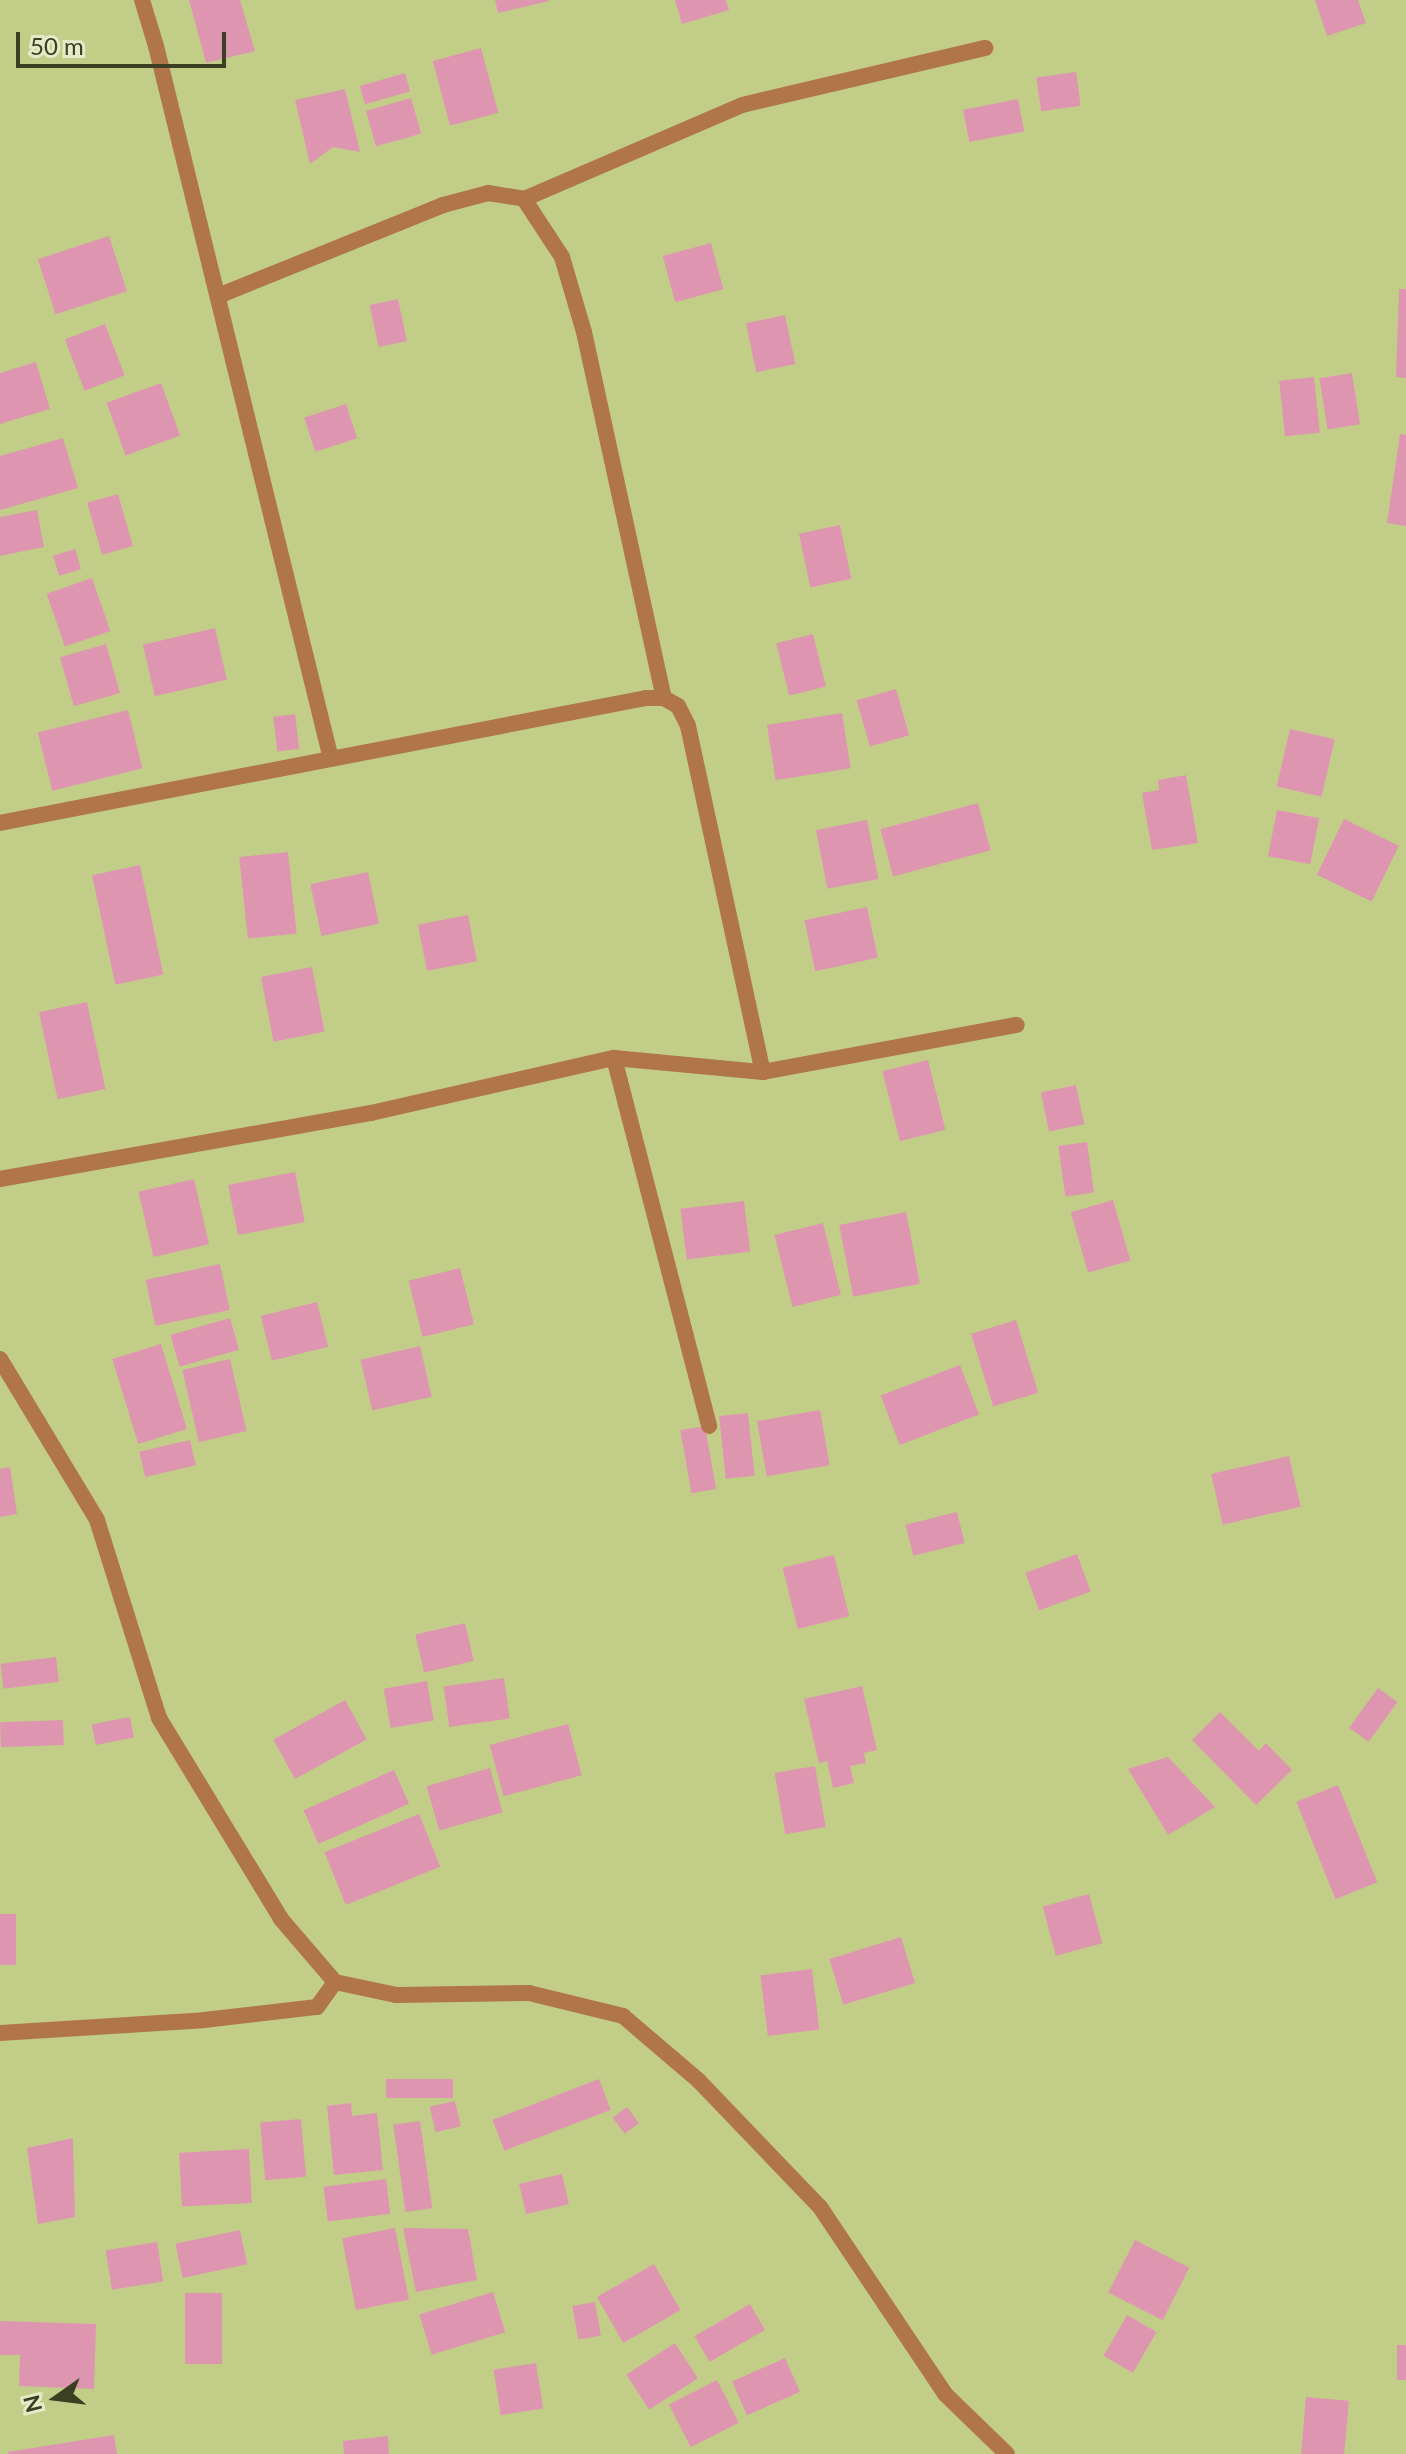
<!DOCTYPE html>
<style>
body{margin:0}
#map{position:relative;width:1406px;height:2454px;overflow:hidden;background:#c2ce88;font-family:Lato,sans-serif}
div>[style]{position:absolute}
.building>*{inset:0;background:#de96b0;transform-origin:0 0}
.minor>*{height:16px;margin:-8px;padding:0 8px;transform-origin:8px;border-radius:8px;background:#b0754a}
span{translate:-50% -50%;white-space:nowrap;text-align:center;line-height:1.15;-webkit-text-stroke:8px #e4ebc8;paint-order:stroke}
.north{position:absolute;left:16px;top:2358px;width:80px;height:80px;-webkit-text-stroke:6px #e4ebc8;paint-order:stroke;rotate:256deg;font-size:22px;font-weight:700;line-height:32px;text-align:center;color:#3c4023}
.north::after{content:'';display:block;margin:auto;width:28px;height:36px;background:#3c4023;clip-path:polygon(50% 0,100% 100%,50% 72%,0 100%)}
.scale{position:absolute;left:16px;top:32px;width:210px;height:36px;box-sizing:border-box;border:4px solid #3c4023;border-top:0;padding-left:10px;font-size:24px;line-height:28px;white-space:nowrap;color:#3c4023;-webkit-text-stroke:6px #e4ebc8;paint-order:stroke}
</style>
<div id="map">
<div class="building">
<i style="clip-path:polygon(189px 0,240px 0,255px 51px,206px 63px)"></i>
<i style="clip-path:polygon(495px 0,549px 0,549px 1px,498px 13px)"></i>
<i style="clip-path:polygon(675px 0,726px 0,729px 10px,682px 24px)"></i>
<i style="clip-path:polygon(1315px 0,1358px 0,1366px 23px,1327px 36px)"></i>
<i style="left:481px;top:48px;width:67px;height:50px;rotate:75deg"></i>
<i style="left:1076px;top:72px;width:34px;height:40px;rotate:82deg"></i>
<i style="left:405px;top:73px;width:19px;height:47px;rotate:74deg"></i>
<i style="clip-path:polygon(345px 89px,360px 152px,333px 147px,310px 164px,295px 100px)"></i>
<i style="left:411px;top:98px;width:37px;height:47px;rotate:74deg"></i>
<i style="left:1018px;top:99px;width:33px;height:56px;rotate:79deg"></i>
<i style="left:109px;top:236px;width:58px;height:75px;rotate:72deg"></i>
<i style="left:711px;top:243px;width:48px;height:50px;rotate:75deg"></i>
<i style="clip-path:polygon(1399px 289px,1406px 289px,1406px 378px,1396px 377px)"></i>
<i style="left:398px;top:299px;width:43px;height:29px;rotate:78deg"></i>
<i style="left:785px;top:315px;width:50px;height:40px;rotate:78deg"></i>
<i style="left:105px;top:324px;width:55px;height:43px;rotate:69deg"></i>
<i style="clip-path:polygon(36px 362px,50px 409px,0 424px,0 373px)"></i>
<i style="left:1352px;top:373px;width:52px;height:33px;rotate:81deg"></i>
<i style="left:1314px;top:377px;width:56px;height:35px;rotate:84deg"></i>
<i style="left:161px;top:383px;width:56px;height:58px;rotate:70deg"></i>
<i style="left:346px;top:404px;width:36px;height:44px;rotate:72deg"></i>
<i style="clip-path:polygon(1400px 434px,1406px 435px,1406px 526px,1387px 523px)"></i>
<i style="clip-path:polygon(63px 438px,78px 488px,0 510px,0 456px)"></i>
<i style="left:118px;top:494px;width:54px;height:32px;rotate:74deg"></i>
<i style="clip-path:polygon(37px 510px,44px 547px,0 556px,0 517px)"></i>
<i style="left:840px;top:525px;width:55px;height:42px;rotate:78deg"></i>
<i style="left:75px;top:549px;width:21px;height:23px;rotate:73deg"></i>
<i style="left:92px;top:578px;width:56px;height:48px;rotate:71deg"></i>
<i style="left:215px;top:628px;width:53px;height:74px;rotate:77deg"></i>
<i style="left:813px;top:634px;width:54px;height:38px;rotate:76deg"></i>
<i style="left:106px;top:644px;width:51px;height:48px;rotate:74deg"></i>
<i style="left:896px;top:689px;width:48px;height:41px;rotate:74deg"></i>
<i style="left:128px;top:710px;width:60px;height:93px;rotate:76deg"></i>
<i style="left:842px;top:713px;width:56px;height:76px;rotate:81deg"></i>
<i style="left:295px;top:714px;width:35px;height:22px;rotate:83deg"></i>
<i style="left:1290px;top:729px;width:46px;height:59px;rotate:13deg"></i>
<i style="clip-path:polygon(1186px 775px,1198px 843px,1152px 850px,1142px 793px,1159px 790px,1158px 780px)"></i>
<i style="left:978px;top:803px;width:49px;height:101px;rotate:75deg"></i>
<i style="left:1277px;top:810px;width:43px;height:47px;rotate:11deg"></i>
<i style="left:1344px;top:819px;width:61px;height:62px;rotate:26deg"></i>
<i style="left:867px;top:820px;width:60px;height:52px;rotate:79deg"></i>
<i style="left:288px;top:852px;width:82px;height:49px;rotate:84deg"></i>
<i style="left:140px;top:865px;width:112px;height:49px;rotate:78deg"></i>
<i style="left:368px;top:872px;width:53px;height:59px;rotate:78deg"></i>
<i style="left:867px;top:907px;width:52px;height:64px;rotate:78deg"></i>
<i style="left:468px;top:915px;width:47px;height:51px;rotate:79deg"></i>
<i style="left:312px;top:967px;width:66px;height:52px;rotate:79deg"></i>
<i style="left:87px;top:1002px;width:89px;height:49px;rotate:78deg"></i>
<i style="left:928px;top:1060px;width:72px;height:47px;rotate:76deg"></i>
<i style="left:1076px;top:1085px;width:40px;height:36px;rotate:78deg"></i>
<i style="left:1087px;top:1142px;width:51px;height:29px;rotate:82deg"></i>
<i style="left:295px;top:1172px;width:51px;height:68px;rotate:79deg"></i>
<i style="left:194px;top:1179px;width:67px;height:57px;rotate:77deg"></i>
<i style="left:1113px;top:1200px;width:63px;height:44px;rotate:74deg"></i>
<i style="left:744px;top:1201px;width:51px;height:64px;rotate:83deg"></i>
<i style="left:906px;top:1212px;width:73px;height:68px;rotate:79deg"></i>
<i style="left:823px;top:1223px;width:74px;height:50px;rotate:76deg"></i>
<i style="left:220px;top:1264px;width:47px;height:76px;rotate:78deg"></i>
<i style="left:460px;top:1268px;width:58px;height:53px;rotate:76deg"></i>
<i style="left:317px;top:1302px;width:46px;height:58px;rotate:76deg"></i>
<i style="left:230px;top:1318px;width:33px;height:62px;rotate:74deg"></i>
<i style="left:1016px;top:1320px;width:76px;height:47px;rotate:73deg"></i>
<i style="left:161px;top:1344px;width:89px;height:51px;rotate:73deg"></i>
<i style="left:420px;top:1346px;width:52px;height:61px;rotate:77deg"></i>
<i style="left:230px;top:1359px;width:74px;height:49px;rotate:77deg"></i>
<i style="left:960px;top:1365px;width:53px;height:85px;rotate:69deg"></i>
<i style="left:820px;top:1410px;width:56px;height:64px;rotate:80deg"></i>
<i style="left:748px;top:1413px;width:63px;height:29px;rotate:84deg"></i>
<i style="left:705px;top:1426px;width:64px;height:25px;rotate:80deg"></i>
<i style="left:190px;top:1440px;width:26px;height:52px;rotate:77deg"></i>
<i style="left:1289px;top:1456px;width:52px;height:80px;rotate:77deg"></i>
<i style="clip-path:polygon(10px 1467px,17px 1514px,0 1517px,0 1469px)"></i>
<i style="left:957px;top:1512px;width:32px;height:53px;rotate:76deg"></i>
<i style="left:1077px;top:1554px;width:40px;height:55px;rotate:70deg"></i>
<i style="left:834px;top:1555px;width:63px;height:53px;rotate:76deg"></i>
<i style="left:465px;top:1623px;width:39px;height:51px;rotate:77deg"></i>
<i style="left:56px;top:1657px;width:25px;height:56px;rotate:83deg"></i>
<i style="left:504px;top:1678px;width:41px;height:61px;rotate:82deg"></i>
<i style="left:427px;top:1681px;width:40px;height:44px;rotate:80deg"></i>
<i style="clip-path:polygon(862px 1686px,877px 1750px,864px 1753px,866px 1763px,850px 1766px,854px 1783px,833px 1788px,827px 1761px,819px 1763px,804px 1699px)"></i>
<i style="left:1378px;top:1688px;width:24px;height:49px;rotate:36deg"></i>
<i style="left:345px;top:1700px;width:45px;height:82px;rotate:61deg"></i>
<i style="clip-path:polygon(1220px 1712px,1259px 1751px,1266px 1743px,1292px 1770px,1256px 1805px,1192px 1740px)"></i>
<i style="left:130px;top:1717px;width:21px;height:39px;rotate:79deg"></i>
<i style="left:63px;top:1720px;width:25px;height:63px;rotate:88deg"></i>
<i style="left:568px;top:1724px;width:53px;height:81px;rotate:75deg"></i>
<i style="clip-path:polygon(1168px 1757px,1215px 1807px,1168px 1835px,1128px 1769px)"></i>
<i style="left:815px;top:1766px;width:62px;height:41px;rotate:80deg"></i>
<i style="left:490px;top:1768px;width:46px;height:66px;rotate:74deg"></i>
<i style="left:394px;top:1770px;width:37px;height:99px;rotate:66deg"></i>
<i style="left:1338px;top:1785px;width:105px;height:45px;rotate:68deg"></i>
<i style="left:419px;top:1814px;width:57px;height:102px;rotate:68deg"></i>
<i style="left:1089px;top:1894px;width:51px;height:48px;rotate:75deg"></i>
<i style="left:0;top:1914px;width:16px;height:51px"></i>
<i style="left:901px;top:1937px;width:48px;height:75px;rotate:73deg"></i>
<i style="left:812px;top:1969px;width:61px;height:52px;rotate:83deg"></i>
<i style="left:453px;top:2079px;width:19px;height:67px;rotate:90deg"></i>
<i style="left:599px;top:2079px;width:33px;height:114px;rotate:69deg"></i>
<i style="left:455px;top:2101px;width:26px;height:26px;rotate:77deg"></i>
<i style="clip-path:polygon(351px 2103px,352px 2116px,377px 2113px,383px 2170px,334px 2175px,327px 2106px)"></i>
<i style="left:627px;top:2107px;width:20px;height:18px;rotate:53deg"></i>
<i style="left:301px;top:2119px;width:58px;height:41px;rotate:85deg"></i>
<i style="left:420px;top:2121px;width:88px;height:27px;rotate:82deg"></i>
<i style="clip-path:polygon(73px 2138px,75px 2217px,38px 2224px,27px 2148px)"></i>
<i style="left:249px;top:2149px;width:54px;height:70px;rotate:87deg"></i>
<i style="left:562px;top:2174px;width:31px;height:44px;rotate:77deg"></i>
<i style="left:386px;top:2179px;width:35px;height:63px;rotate:83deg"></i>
<i style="left:395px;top:2228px;width:73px;height:54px;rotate:79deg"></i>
<i style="clip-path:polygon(403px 2228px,468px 2229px,477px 2280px,416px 2292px)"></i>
<i style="left:240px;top:2230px;width:35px;height:66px;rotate:78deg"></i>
<i style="left:1135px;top:2240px;width:61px;height:59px;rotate:27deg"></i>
<i style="left:157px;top:2242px;width:40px;height:52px;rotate:81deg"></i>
<i style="left:654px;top:2264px;width:53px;height:66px;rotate:60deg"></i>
<i style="left:493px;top:2292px;width:42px;height:77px;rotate:73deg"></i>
<i style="left:185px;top:2293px;width:37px;height:71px"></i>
<i style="left:595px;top:2302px;width:34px;height:23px;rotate:80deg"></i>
<i style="left:750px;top:2304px;width:30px;height:64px;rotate:60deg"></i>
<i style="left:1127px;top:2315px;width:34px;height:47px;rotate:30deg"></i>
<i style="clip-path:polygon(0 2321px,96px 2324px,94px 2389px,19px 2386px,20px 2355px,0 2355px)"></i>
<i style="left:675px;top:2343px;width:42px;height:58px;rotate:57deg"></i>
<i style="left:1397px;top:2345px;width:9px;height:35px"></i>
<i style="left:785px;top:2358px;width:37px;height:58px;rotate:66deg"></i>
<i style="left:536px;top:2363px;width:46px;height:43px;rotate:81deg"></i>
<i style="left:717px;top:2380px;width:48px;height:54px;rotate:63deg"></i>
<i style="left:1306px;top:2397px;width:43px;height:57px;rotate:5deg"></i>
<i style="clip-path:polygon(114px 2435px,117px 2454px,8px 2454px,8px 2452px)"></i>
<i style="clip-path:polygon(388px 2436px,389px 2454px,344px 2454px,343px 2441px)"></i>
</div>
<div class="minor">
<i style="left:142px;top:0;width:48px;rotate:73.1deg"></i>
<i style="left:156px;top:46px;width:734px;rotate:76.21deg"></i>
<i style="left:524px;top:199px;width:237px;rotate:-23.3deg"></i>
<i style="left:742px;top:105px;width:250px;rotate:-13.2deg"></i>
<i style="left:218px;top:296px;width:243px;rotate:-22deg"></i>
<i style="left:443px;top:205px;width:47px;rotate:-14.9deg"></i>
<i style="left:488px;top:193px;width:36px;rotate:9deg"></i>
<i style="left:524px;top:199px;width:69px;rotate:56.8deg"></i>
<i style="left:562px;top:257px;width:78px;rotate:73.7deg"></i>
<i style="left:584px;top:332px;width:375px;rotate:77.7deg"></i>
<i style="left:0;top:823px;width:658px;rotate:-10.95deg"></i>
<i style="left:646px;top:698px;width:18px"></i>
<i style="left:664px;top:698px;width:16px;rotate:30deg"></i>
<i style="left:678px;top:706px;width:22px;rotate:63deg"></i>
<i style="left:688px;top:726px;width:354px;rotate:77.8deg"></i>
<i style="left:614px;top:1058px;width:380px;rotate:75.5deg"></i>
<i style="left:0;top:1179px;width:377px;rotate:-10.1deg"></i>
<i style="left:371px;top:1113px;width:249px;rotate:-12.8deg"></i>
<i style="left:614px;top:1058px;width:150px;rotate:5.4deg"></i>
<i style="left:763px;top:1072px;width:258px;rotate:-10.5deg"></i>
<i style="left:0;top:1359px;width:188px;rotate:58.9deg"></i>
<i style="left:97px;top:1520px;width:207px;rotate:72.6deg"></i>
<i style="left:159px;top:1718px;width:235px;rotate:58.7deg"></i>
<i style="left:281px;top:1919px;width:83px;rotate:49.4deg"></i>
<i style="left:335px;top:1982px;width:62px;rotate:12deg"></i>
<i style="left:396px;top:1995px;width:133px;rotate:-0.9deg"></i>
<i style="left:529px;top:1993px;width:97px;rotate:13.7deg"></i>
<i style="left:623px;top:2016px;width:100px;rotate:40.5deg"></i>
<i style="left:699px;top:2081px;width:175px;rotate:46.2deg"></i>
<i style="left:820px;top:2207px;width:225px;rotate:56.2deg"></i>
<i style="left:945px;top:2394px;width:86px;rotate:44.1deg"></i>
<i style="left:0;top:2033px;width:204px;rotate:-3.6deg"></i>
<i style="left:204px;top:2020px;width:114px;rotate:-6.6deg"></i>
<i style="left:317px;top:2007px;width:31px;rotate:-54deg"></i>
</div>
<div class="north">N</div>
<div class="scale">50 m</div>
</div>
